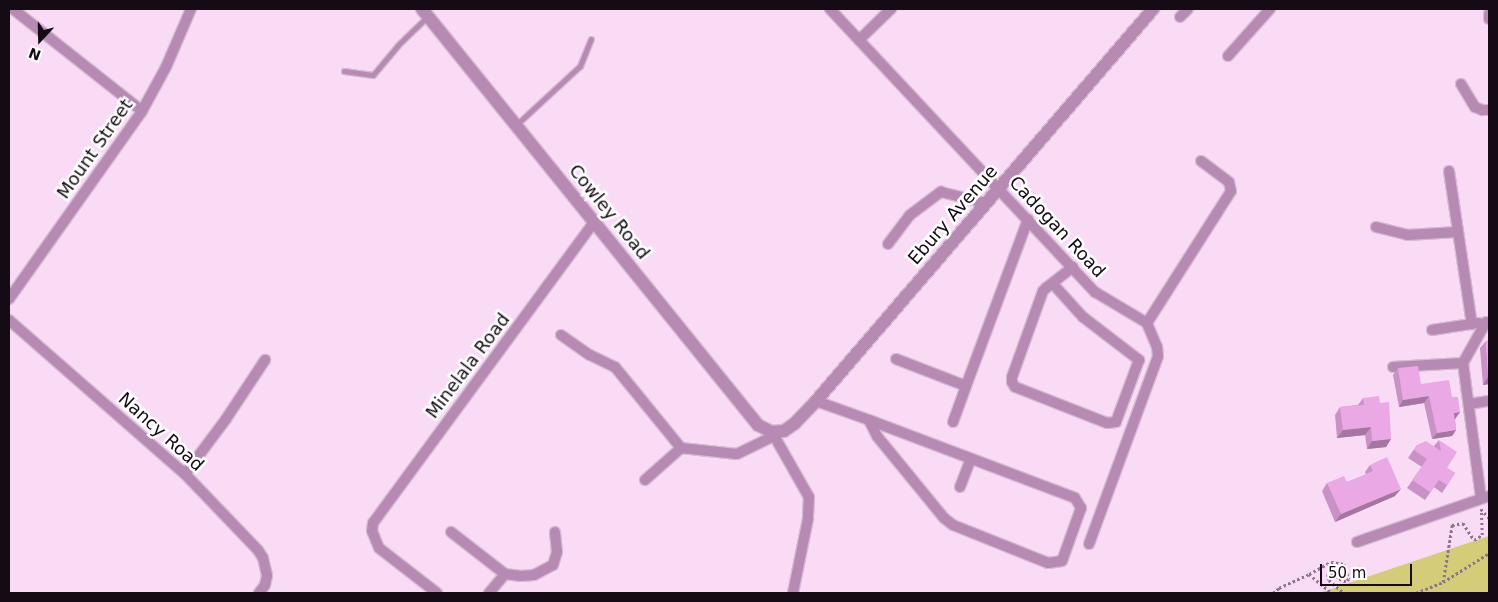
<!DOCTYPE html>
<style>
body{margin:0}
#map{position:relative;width:1498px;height:602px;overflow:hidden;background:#f9dbf6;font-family:"DejaVu Sans",sans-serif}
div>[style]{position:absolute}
.green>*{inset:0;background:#d4cc78}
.path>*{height:2.5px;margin-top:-1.25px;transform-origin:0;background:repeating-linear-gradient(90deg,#8b7789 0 2.5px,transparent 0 5px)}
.roads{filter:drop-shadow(1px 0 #d5bad2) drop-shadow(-1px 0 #d5bad2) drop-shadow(0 1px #d5bad2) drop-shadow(0 -1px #d5bad2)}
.service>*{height:5px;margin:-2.5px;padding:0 2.5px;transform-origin:2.5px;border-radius:2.5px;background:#b68ab2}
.minor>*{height:10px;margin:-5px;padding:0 5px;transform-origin:5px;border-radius:5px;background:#b68ab2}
.tertiary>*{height:12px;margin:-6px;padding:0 6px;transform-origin:6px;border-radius:6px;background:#b68ab2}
.wall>*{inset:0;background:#c991c5}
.shaded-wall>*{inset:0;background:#a476a0}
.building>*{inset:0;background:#eaa9e5}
span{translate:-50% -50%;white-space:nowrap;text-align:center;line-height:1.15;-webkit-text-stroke:5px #fff;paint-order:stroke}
.street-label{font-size:18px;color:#150b14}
.frame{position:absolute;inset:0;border:10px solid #150b14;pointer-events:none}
.north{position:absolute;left:15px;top:15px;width:50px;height:50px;-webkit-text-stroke:4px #fff;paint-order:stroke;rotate:201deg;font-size:14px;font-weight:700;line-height:20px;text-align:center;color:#150b14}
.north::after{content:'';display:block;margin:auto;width:18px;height:22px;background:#150b14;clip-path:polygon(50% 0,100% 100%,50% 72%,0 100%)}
.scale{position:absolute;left:1320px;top:564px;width:92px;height:22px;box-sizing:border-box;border:2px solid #150b14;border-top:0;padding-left:6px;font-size:15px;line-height:18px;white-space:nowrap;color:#150b14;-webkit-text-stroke:4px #fff;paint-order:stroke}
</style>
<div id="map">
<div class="green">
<i style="clip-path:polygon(1489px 536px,1489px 593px,1319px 593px)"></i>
</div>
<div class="path">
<i style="left:1309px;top:574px;width:25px;rotate:-29deg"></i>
<i style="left:1331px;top:562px;width:13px;rotate:9deg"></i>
<i style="left:1344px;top:564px;width:16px;rotate:72deg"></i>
<i style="left:1349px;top:579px;width:4px;rotate:135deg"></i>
<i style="left:1346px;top:582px;width:20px;rotate:-156deg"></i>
<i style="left:1328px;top:574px;width:6px;rotate:81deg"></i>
<i style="left:1329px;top:580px;width:20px;rotate:41deg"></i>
<i style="left:1443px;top:582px;width:58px;rotate:-81deg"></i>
<i style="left:1452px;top:525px;width:11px;rotate:-10deg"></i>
<i style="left:1463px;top:523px;width:20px;rotate:57deg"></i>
<i style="left:1474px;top:540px;width:9px;rotate:-32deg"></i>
<i style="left:1482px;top:535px;width:26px;rotate:-92deg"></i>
<i style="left:1481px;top:509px;width:12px;rotate:48deg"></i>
<i style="left:1273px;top:593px;width:8px;rotate:-40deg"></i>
<i style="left:1279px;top:588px;width:33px;rotate:-25deg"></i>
<i style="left:1309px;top:574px;width:30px;rotate:40deg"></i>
<i style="left:1416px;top:593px;width:29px;rotate:-22deg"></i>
<i style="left:1443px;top:582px;width:54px;rotate:-32.2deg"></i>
</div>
<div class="roads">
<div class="service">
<i style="left:344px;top:71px;width:29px;rotate:8deg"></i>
<i style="left:373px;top:75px;width:39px;rotate:-50deg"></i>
<i style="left:398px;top:45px;width:42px;rotate:-44deg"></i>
<i style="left:516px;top:125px;width:87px;rotate:-42.7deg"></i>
<i style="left:580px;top:66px;width:29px;rotate:-68deg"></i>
</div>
<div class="minor">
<i style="left:13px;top:9px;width:164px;rotate:38.3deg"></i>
<i style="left:830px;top:9px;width:388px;rotate:46.9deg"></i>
<i style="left:1095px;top:292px;width:61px;rotate:30.8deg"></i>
<i style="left:1489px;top:14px;width:5px;rotate:90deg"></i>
<i style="left:1180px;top:17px;width:11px;rotate:-45deg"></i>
<i style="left:859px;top:40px;width:45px;rotate:-44.1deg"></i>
<i style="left:1228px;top:56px;width:63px;rotate:-48.2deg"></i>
<i style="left:1461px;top:84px;width:27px;rotate:59deg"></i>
<i style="left:1475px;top:107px;width:8px;rotate:23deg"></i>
<i style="left:1482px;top:110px;width:7px"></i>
<i style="left:1449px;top:171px;width:155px;rotate:81.5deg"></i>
<i style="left:1376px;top:227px;width:32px;rotate:14deg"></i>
<i style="left:1407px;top:235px;width:50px;rotate:-3.4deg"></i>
<i style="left:888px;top:244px;width:36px;rotate:-53deg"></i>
<i style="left:910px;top:215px;width:39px;rotate:-37deg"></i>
<i style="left:941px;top:192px;width:45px;rotate:14deg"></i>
<i style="left:1053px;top:284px;width:45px;rotate:47.7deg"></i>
<i style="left:1083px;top:317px;width:71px;rotate:37.5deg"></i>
<i style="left:1139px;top:360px;width:66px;rotate:110.4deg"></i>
<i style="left:1116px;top:422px;width:9px;rotate:174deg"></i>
<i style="left:1107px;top:423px;width:99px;rotate:-158.6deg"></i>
<i style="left:1015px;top:387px;width:6px;rotate:-121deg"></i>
<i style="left:1012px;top:382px;width:5px;rotate:-90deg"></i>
<i style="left:1012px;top:377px;width:91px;rotate:-70.2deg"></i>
<i style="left:1043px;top:291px;width:4px;rotate:-45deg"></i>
<i style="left:1046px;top:288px;width:34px;rotate:-38deg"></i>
<i style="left:9px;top:299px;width:230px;rotate:-54.7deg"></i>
<i style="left:142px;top:111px;width:50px;rotate:-61.4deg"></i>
<i style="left:166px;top:67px;width:63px;rotate:-66.7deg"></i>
<i style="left:9px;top:320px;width:234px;rotate:41.2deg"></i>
<i style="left:185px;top:474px;width:105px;rotate:46.2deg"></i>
<i style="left:258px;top:550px;width:9px;rotate:58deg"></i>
<i style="left:263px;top:558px;width:18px;rotate:77deg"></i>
<i style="left:267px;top:576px;width:9px;rotate:103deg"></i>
<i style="left:265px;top:585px;width:10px;rotate:127deg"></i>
<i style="left:1147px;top:323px;width:156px;rotate:-57.5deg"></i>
<i style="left:1231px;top:191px;width:9px;rotate:-103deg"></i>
<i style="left:1229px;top:182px;width:35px;rotate:-143deg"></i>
<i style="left:1432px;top:330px;width:47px;rotate:-8.7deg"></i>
<i style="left:561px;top:335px;width:35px;rotate:35deg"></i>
<i style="left:590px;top:355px;width:28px;rotate:26deg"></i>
<i style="left:615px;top:367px;width:104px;rotate:50.8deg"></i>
<i style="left:681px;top:448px;width:56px;rotate:6.1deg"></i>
<i style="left:737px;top:454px;width:41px;rotate:-25.9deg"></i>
<i style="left:896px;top:359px;width:75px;rotate:21.1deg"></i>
<i style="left:966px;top:386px;width:178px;rotate:-69.6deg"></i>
<i style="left:1393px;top:367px;width:70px;rotate:-3.3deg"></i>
<i style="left:816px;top:401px;width:56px;rotate:19.7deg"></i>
<i style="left:869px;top:420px;width:220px;rotate:20.7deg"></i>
<i style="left:1075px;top:498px;width:12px;rotate:59deg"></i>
<i style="left:1081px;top:508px;width:56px;rotate:109.7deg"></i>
<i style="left:1062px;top:561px;width:14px;rotate:172deg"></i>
<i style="left:1048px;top:563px;width:102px;rotate:-158.2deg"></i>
<i style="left:953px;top:525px;width:11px;rotate:-142deg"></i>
<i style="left:944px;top:518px;width:106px;rotate:-129.3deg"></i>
<i style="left:877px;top:436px;width:18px;rotate:-117deg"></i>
<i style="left:1469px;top:404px;width:20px;rotate:-9deg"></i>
<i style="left:953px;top:422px;width:38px;rotate:-70deg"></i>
<i style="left:772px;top:432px;width:75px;rotate:60.4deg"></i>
<i style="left:809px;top:497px;width:22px;rotate:93deg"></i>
<i style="left:808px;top:519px;width:76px;rotate:101.5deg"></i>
<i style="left:185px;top:474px;width:69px;rotate:-53.3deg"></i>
<i style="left:226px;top:419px;width:71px;rotate:-56.5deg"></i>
<i style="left:645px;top:480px;width:48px;rotate:-41.6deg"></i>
<i style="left:960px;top:487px;width:30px;rotate:-69deg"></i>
<i style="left:1481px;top:498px;width:136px;rotate:-97.6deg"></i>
<i style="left:1463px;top:363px;width:47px;rotate:-60.7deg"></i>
<i style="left:451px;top:532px;width:68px;rotate:37.9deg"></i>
<i style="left:1357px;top:542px;width:140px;rotate:-19.2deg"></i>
<i style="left:1089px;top:544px;width:200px;rotate:-69.8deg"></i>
<i style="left:1158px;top:356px;width:9px;rotate:-96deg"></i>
<i style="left:1157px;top:347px;width:26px;rotate:-113deg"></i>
<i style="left:437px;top:593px;width:73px;rotate:-142.2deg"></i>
<i style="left:379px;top:548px;width:18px;rotate:-112deg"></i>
<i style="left:372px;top:531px;width:8px;rotate:-83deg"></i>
<i style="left:373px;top:523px;width:373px;rotate:-53.7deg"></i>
<i style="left:489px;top:593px;width:25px;rotate:-50deg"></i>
<i style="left:505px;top:574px;width:16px;rotate:7deg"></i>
<i style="left:521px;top:576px;width:13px;rotate:-4deg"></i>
<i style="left:534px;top:575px;width:21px;rotate:-28deg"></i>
<i style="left:553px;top:565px;width:14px;rotate:-73deg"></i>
<i style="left:557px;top:552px;width:20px;rotate:-96deg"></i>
</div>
<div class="tertiary">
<i style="left:422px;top:9px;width:535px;rotate:51.07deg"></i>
<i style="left:758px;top:425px;width:16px;rotate:27deg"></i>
<i style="left:772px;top:432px;width:12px;rotate:-5deg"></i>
<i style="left:784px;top:431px;width:14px;rotate:-36deg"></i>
<i style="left:795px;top:423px;width:30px;rotate:-46deg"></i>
<i style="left:816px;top:401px;width:517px;rotate:-49.31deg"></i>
</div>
</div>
<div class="wall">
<i style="clip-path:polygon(1486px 341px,1489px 384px,1483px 385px,1480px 348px)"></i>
<i style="clip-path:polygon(1398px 368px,1421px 384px,1452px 397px,1460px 412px,1455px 419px,1456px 430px,1452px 436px,1432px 439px,1424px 403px,1399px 407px,1393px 375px)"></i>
<i style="clip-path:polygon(1363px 398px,1380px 403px,1391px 439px,1386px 447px,1367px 449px,1365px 435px,1337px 438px,1335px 415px,1340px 407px,1358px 405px)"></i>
<i style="clip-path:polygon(1439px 440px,1447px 468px,1455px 473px,1442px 493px,1434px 487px,1425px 500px,1407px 488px,1422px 467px,1408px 458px,1417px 445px,1434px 446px)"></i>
<i style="clip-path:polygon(1370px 465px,1395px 496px,1335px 522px,1322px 491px,1327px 483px,1347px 482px,1366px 475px,1365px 472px)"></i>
</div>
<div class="shaded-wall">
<i style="clip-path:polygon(1488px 377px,1489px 377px,1489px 384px,1483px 385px)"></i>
<i style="clip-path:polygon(1429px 396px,1424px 403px,1399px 407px,1403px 400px)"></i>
<i style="clip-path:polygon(1460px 412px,1455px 419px,1449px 420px,1454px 413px)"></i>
<i style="clip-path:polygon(1371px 427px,1365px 435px,1337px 438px,1343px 430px)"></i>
<i style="clip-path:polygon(1456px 430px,1452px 436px,1432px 439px,1437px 433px)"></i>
<i style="clip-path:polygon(1391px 439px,1386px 447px,1367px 449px,1372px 441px)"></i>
<i style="clip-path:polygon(1401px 489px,1395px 496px,1335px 522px,1341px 514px)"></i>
</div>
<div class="building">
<i style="clip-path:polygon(1489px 340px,1489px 377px,1488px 377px,1486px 341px)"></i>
<i style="clip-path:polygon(1418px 366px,1421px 384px,1449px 380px,1452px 397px,1458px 397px,1460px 412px,1454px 413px,1456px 430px,1437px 433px,1429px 396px,1403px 400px,1398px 368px)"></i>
<i style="clip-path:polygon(1379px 396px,1380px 403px,1389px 402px,1391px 439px,1372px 441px,1371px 427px,1343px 430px,1340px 407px,1364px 405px,1363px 398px)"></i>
<i style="clip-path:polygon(1439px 440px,1457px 452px,1447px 468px,1455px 473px,1447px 485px,1439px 480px,1430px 492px,1412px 480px,1427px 459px,1414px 450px,1417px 445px,1426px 441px,1441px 451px)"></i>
<i style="clip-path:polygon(1387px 457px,1401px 489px,1341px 514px,1327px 483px,1344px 476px,1347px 482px,1373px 471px,1370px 465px)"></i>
</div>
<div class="street-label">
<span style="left:95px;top:149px;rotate:-55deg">Mount Street</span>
<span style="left:609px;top:212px;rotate:51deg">Cowley Road</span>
<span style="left:953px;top:215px;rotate:-49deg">Ebury Avenue</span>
<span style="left:1057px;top:227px;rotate:47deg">Cadogan Road</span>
<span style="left:468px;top:366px;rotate:-53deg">Minelala Road</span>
<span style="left:161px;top:432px;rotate:42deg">Nancy Road</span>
</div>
<div class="frame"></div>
<div class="north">N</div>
<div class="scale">50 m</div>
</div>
